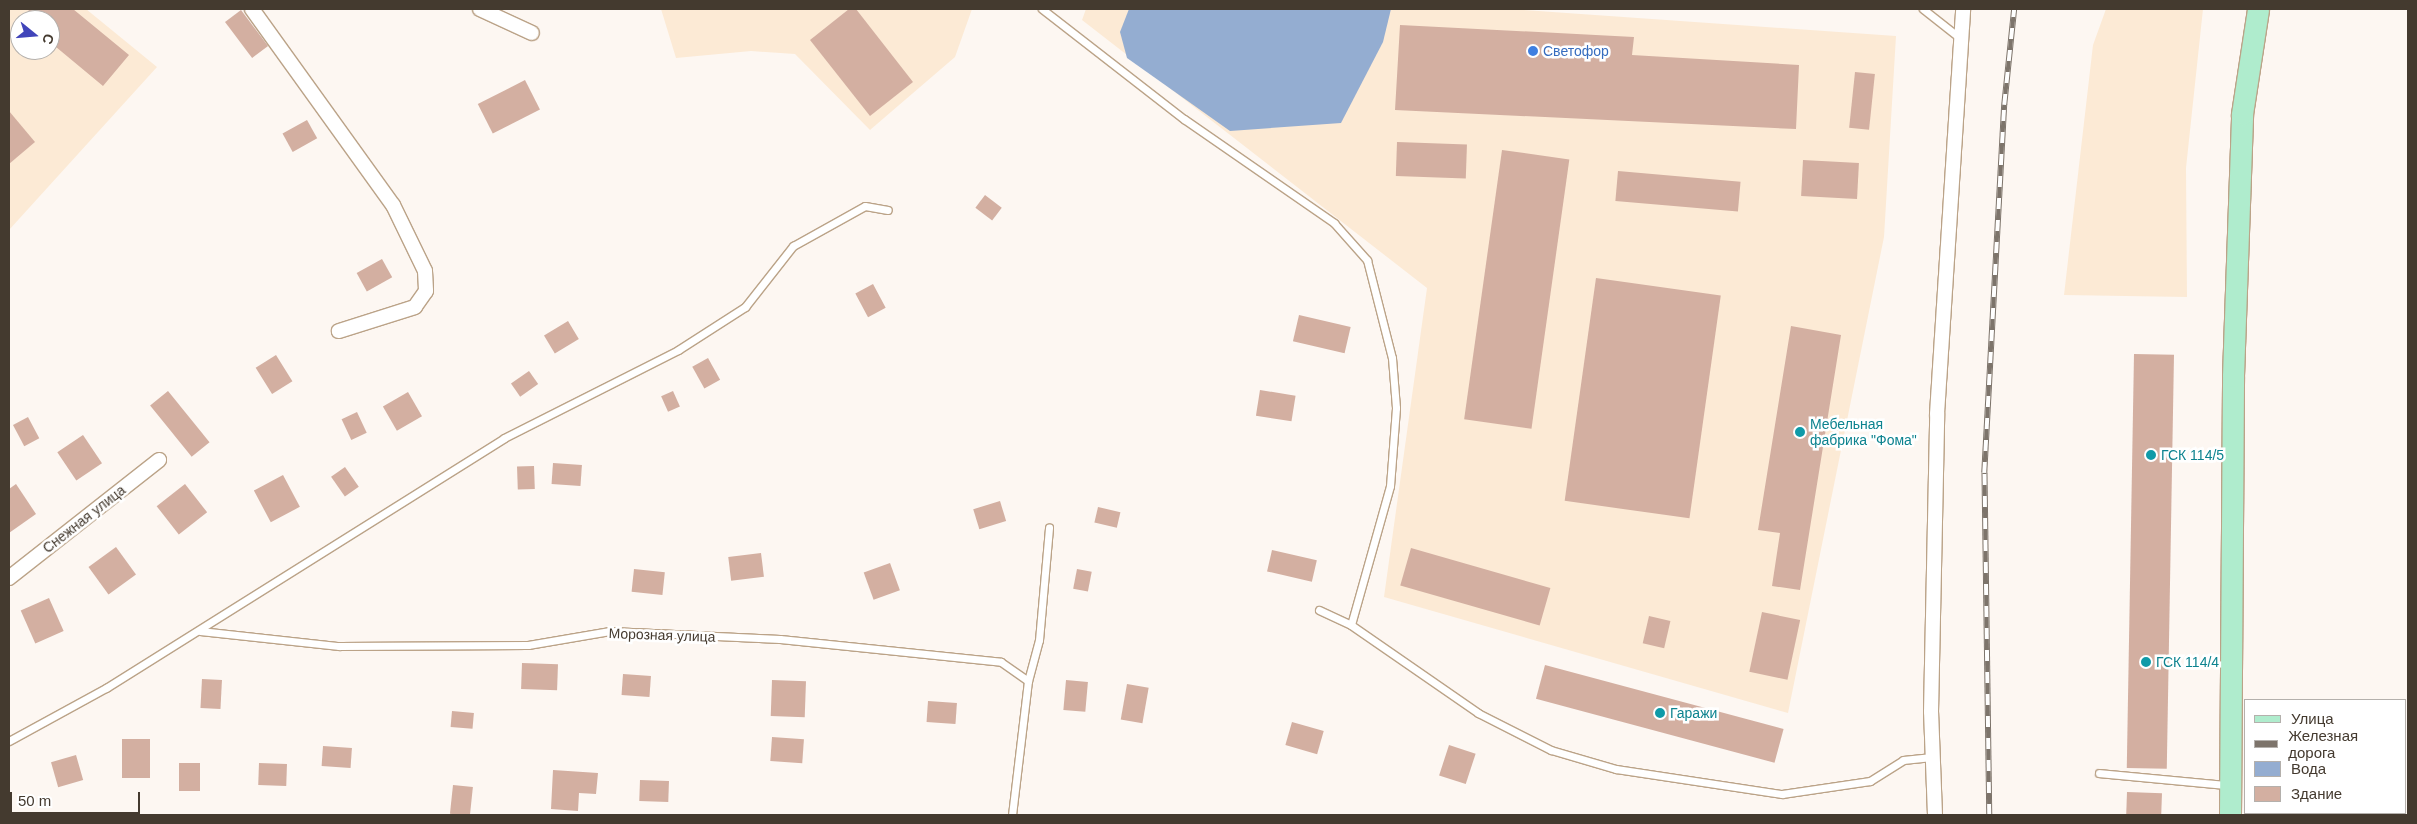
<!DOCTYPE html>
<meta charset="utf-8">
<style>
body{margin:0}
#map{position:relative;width:2417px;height:824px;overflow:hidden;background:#fdf7f2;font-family:Helvetica,sans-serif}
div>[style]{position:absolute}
.built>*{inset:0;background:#fcead5}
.water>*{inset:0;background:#94add1}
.building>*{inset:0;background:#d3afa1;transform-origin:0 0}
.roads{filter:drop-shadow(1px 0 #bba388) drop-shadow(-1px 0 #bba388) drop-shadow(0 1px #bba388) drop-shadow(0 -1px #bba388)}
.lane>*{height:7px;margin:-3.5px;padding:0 3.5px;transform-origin:3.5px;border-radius:3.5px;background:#fff}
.street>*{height:14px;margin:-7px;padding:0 7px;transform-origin:7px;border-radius:7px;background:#fff}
.primary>*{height:21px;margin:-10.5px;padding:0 10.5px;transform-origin:10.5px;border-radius:10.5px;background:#afeccd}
.rail>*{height:5.5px;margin-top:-2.75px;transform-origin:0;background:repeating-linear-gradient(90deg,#fff 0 11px,#7d746b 0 22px);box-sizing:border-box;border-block:1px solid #7d746b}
.dots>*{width:14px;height:14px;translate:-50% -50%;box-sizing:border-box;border:2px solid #fff;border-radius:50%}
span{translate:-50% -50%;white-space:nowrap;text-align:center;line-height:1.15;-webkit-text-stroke:5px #fff;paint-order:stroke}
.shop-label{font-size:14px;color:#366cbe}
.left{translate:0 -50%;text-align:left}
.culture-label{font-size:14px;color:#0d838f}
.street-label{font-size:14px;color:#443a2f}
.frame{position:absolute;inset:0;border:10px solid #443a2f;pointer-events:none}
.legend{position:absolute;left:2244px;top:699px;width:162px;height:115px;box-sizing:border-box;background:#fff;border:1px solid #b4b0ac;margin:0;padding:6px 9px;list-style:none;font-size:15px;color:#443a2f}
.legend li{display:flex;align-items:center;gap:10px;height:25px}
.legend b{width:25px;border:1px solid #b4b0ac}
.north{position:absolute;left:10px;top:10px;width:50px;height:50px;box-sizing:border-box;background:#fff;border:1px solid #b4b0ac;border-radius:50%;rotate:107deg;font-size:14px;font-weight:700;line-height:20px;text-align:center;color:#443a2f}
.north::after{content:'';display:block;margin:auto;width:18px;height:22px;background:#4145ba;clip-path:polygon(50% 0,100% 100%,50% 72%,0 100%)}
.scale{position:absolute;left:10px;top:792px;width:130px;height:22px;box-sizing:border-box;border:2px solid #443a2f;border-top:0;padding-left:6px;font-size:15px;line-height:18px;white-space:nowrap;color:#443a2f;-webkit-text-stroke:4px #fff;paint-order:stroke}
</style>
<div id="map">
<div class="built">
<i style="clip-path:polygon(evenodd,9px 9px,86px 9px,157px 67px,9px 230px,9px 9px,20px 20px,50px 20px,50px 50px,20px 50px,20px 20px)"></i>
<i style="clip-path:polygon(661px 9px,972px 9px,955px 57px,870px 130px,795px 54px,751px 51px,676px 58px)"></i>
<i style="clip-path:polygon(1086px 9px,1510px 9px,1896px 36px,1884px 237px,1788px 713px,1384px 597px,1427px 288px,1082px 20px)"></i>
<i style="clip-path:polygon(2106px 9px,2203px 9px,2186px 168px,2187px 297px,2064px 295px,2093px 45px)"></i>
</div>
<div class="water">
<i style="clip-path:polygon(1129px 9px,1391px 9px,1383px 42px,1341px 123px,1230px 131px,1127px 58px,1120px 32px)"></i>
</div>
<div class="building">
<i style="clip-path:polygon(30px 9px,73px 9px,129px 55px,103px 86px,50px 42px,50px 20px,22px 18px)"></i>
<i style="clip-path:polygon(849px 9px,856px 9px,913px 82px,870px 116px,810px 40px)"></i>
<i style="left:241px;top:10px;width:45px;height:20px;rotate:53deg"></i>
<i style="clip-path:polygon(1400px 25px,1634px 37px,1632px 55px,1799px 65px,1796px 129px,1395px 110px)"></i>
<i style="left:1855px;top:72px;width:20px;height:56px;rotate:6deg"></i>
<i style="left:525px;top:80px;width:33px;height:53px;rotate:63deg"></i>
<i style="clip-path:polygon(9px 111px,35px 142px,9px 164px)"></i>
<i style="left:307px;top:120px;width:21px;height:28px;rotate:61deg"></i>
<i style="left:1397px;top:142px;width:70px;height:34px;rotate:2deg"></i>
<i style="left:1502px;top:150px;width:68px;height:272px;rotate:8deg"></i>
<i style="left:1803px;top:160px;width:56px;height:36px;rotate:3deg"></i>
<i style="left:1618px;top:171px;width:123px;height:30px;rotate:5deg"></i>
<i style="left:985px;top:195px;width:21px;height:16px;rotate:37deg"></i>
<i style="left:382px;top:259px;width:21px;height:29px;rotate:61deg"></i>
<i style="left:1596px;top:278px;width:126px;height:225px;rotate:8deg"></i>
<i style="left:873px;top:284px;width:27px;height:20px;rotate:62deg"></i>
<i style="left:1299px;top:315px;width:53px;height:27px;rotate:13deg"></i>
<i style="left:568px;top:321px;width:21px;height:28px;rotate:59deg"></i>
<i style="clip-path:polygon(1791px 326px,1841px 335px,1800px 590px,1772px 586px,1780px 533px,1758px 530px)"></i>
<i style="left:2134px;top:354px;width:40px;height:414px;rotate:1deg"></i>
<i style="left:276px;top:355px;width:31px;height:24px;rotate:58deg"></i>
<i style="left:708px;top:358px;width:25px;height:18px;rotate:61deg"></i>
<i style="left:529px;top:371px;width:16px;height:22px;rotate:55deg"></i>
<i style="left:1260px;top:390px;width:36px;height:26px;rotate:9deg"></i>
<i style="left:168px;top:391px;width:66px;height:23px;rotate:51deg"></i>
<i style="left:673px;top:391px;width:17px;height:13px;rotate:66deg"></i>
<i style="left:408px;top:392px;width:28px;height:29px;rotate:60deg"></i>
<i style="left:357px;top:412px;width:23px;height:17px;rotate:65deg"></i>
<i style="left:28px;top:417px;width:24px;height:17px;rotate:62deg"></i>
<i style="left:83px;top:435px;width:34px;height:31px;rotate:56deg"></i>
<i style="left:553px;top:463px;width:29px;height:21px;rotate:4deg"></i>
<i style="left:534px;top:466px;width:23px;height:17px;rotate:88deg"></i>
<i style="left:345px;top:467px;width:24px;height:17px;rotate:55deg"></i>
<i style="left:283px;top:475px;width:36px;height:33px;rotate:62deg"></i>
<i style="clip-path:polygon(16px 484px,36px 514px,9px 533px,9px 489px)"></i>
<i style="left:185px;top:484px;width:36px;height:36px;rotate:52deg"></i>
<i style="left:1000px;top:501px;width:21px;height:28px;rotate:73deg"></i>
<i style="left:1098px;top:507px;width:23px;height:16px;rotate:13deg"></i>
<i style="left:116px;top:547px;width:34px;height:34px;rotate:54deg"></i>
<i style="left:1411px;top:548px;width:145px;height:39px;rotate:16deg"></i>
<i style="left:1272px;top:550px;width:46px;height:22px;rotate:13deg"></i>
<i style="left:761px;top:553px;width:24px;height:33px;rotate:83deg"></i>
<i style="left:890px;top:563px;width:29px;height:28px;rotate:70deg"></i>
<i style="left:634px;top:569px;width:31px;height:23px;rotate:6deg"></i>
<i style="left:1077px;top:569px;width:15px;height:20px;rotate:11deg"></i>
<i style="left:49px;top:598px;width:36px;height:31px;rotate:66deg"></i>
<i style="left:1762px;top:612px;width:39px;height:61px;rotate:12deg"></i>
<i style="left:1649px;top:616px;width:22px;height:28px;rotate:13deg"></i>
<i style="left:522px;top:663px;width:36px;height:26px;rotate:2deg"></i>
<i style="left:1545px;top:665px;width:247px;height:35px;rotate:15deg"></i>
<i style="left:623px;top:674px;width:28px;height:21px;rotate:4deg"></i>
<i style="left:202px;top:679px;width:20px;height:29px;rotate:3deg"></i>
<i style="left:772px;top:680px;width:34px;height:36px;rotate:2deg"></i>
<i style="left:1066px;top:680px;width:22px;height:30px;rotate:5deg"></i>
<i style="left:1127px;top:684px;width:22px;height:36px;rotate:10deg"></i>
<i style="left:928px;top:701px;width:29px;height:21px;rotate:4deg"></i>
<i style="left:452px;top:711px;width:22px;height:16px;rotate:5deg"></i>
<i style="left:1292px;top:722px;width:33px;height:24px;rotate:16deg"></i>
<i style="left:772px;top:737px;width:32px;height:24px;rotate:4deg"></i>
<i style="left:150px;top:739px;width:39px;height:28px;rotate:90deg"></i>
<i style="left:1449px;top:745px;width:28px;height:32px;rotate:18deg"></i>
<i style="left:323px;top:746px;width:29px;height:20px;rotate:4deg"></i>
<i style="left:76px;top:755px;width:26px;height:26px;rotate:74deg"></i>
<i style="left:179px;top:763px;width:21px;height:28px"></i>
<i style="left:259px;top:763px;width:28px;height:22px;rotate:2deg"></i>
<i style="clip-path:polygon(553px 770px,598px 773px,596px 794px,579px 793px,578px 811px,551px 809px)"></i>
<i style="left:640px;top:780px;width:29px;height:21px;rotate:2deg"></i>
<i style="left:453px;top:785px;width:20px;height:29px;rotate:6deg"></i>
<i style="left:2127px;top:792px;width:35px;height:23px;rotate:2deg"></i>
</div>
<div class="roads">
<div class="lane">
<i style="left:1042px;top:9px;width:180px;rotate:37.8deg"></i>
<i style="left:1184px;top:119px;width:183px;rotate:34.7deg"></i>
<i style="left:1334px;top:223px;width:50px;rotate:48.3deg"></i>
<i style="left:1367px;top:260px;width:101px;rotate:75.7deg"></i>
<i style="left:1392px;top:358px;width:50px;rotate:85.4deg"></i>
<i style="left:1396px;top:408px;width:78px;rotate:94.4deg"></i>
<i style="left:1390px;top:486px;width:144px;rotate:105.7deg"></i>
<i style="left:1351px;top:625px;width:155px;rotate:34.7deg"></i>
<i style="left:1478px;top:713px;width:82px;rotate:26.9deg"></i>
<i style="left:1551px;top:750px;width:68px;rotate:16.3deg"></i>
<i style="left:1616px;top:769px;width:168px;rotate:8.6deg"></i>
<i style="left:1782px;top:794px;width:89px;rotate:-8.4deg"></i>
<i style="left:1870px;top:781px;width:39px;rotate:-32deg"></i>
<i style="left:1903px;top:760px;width:29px;rotate:-6deg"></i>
<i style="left:1923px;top:9px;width:47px;rotate:38.1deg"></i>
<i style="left:1319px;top:610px;width:35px;rotate:25deg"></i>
<i style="left:200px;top:631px;width:140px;rotate:6.2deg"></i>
<i style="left:339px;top:646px;width:189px;rotate:-0.3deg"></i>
<i style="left:528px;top:645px;width:83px;rotate:-9.7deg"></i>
<i style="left:610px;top:631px;width:170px;rotate:2.7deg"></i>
<i style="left:780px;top:639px;width:222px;rotate:5.9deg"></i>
<i style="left:1001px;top:662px;width:33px;rotate:35deg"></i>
<i style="left:9px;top:741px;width:111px;rotate:-28.7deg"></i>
<i style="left:106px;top:688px;width:470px;rotate:-32.1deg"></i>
<i style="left:504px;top:438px;width:195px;rotate:-26.8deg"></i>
<i style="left:678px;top:350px;width:80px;rotate:-32.7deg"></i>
<i style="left:745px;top:307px;width:78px;rotate:-51.8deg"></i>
<i style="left:793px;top:246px;width:82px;rotate:-29.1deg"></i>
<i style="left:865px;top:206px;width:23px;rotate:10deg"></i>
<i style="left:2099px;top:773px;width:129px;rotate:5.4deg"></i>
<i style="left:1012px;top:815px;width:135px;rotate:-83.2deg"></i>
<i style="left:1028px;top:681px;width:42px;rotate:-75deg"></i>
<i style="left:1039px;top:640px;width:113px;rotate:-84.9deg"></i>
</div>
<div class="street">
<i style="left:252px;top:9px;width:241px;rotate:54.3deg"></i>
<i style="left:393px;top:205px;width:73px;rotate:64.1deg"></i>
<i style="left:425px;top:271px;width:20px;rotate:87deg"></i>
<i style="left:426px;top:291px;width:19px;rotate:125deg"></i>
<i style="left:415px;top:307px;width:80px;rotate:162.5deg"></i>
<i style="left:480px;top:9px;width:57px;rotate:24.8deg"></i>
<i style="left:9px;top:578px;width:191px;rotate:-38.2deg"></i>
<i style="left:1935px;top:815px;width:103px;rotate:-92.2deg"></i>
<i style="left:1931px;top:712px;width:298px;rotate:-88.8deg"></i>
<i style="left:1937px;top:414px;width:406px;rotate:-86.3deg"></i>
</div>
<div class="primary">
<i style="left:2230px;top:815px;width:439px;rotate:-89.6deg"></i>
<i style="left:2233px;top:376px;width:262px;rotate:-88deg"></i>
<i style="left:2242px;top:114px;width:106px;rotate:-81.3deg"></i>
</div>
</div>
<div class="rail">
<i style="left:1989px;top:815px;width:342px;rotate:-90.8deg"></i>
<i style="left:1984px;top:473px;width:369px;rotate:-86.9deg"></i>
<i style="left:2004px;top:105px;width:97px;rotate:-84.1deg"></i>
</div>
<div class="dots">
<i style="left:1533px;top:51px;background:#3f7fe0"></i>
<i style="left:1800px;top:432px;background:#0f9aa8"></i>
<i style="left:2151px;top:455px;background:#0f9aa8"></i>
<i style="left:2146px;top:662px;background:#0f9aa8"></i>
<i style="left:1660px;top:713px;background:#0f9aa8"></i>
</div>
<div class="shop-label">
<span class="left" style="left:1543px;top:51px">Светофор</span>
</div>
<div class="culture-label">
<span class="left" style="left:1810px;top:432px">Мебельная<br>фабрика "Фома"</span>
<span class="left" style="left:2161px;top:455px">ГСК 114/5</span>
<span class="left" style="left:2156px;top:662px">ГСК 114/4</span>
<span class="left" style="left:1670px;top:713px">Гаражи</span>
</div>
<div class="street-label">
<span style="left:84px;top:519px;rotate:-38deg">Снежная улица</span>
<span style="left:662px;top:635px;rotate:2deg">Морозная улица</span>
</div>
<div class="frame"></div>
<ul class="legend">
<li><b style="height:6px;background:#afeccd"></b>Улица</li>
<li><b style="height:6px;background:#7d746b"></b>Железная дорога</li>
<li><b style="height:14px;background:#94add1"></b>Вода</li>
<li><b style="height:14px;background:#d3afa1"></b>Здание</li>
</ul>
<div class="north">С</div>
<div class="scale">50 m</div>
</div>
